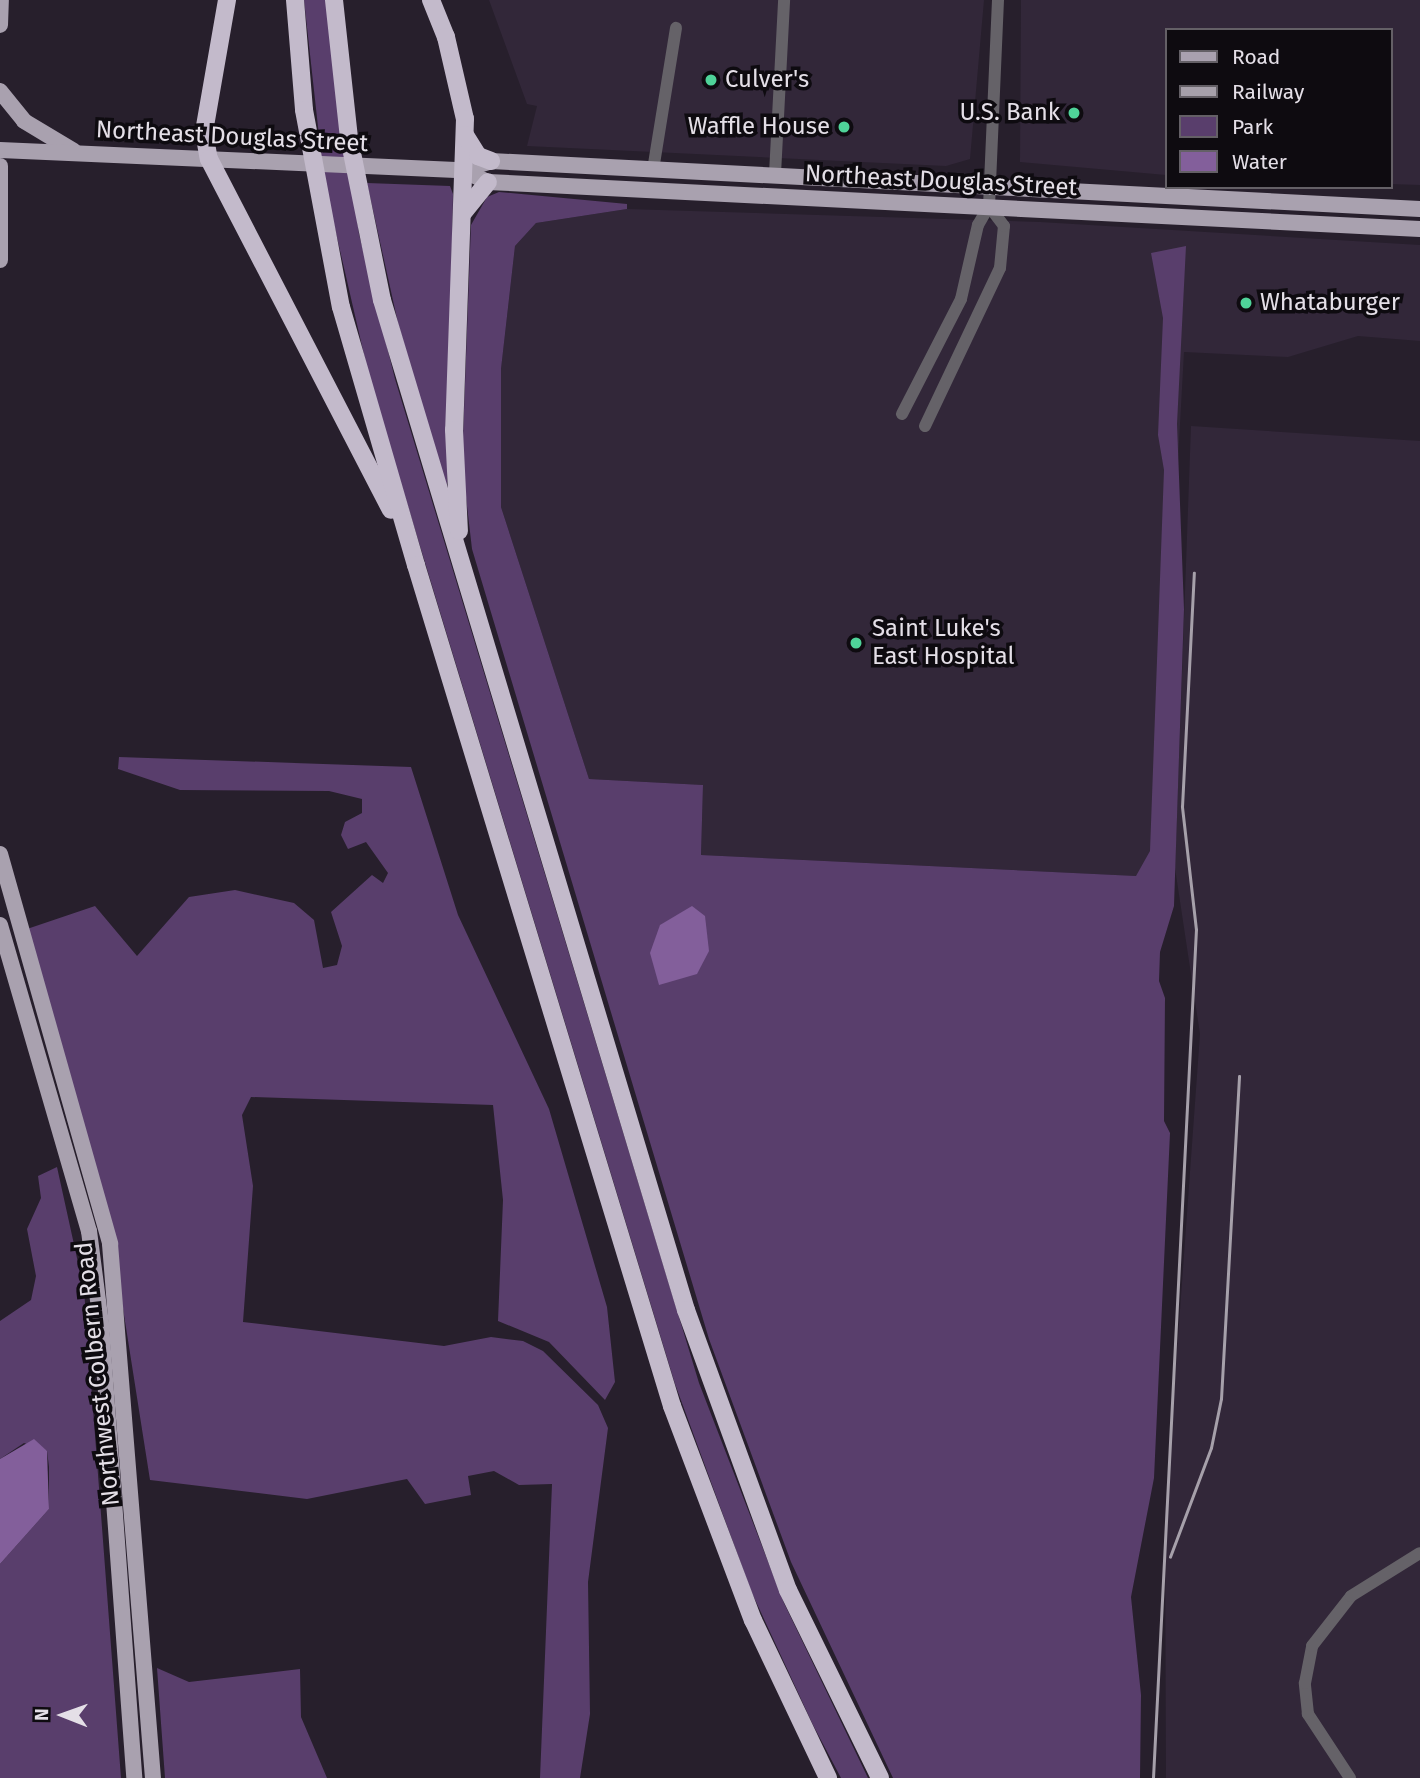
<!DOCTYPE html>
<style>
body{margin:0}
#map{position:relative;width:1420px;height:1778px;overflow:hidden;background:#271f2c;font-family:"Fira Sans",sans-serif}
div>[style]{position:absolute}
.built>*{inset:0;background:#322739}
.green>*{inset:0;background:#593e6c}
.water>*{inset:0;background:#835f9b}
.minor>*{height:12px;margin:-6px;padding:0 6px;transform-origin:6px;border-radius:6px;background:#656268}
.major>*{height:16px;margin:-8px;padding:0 8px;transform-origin:8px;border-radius:8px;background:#a9a1af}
.highway>*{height:18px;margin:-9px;padding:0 9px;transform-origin:9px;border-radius:9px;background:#c3bacb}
.rail>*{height:2.5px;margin:-1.25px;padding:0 1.25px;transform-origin:1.25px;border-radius:1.25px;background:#a6a0aa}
.dots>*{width:19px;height:19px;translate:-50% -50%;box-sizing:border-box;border:4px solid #0e0b10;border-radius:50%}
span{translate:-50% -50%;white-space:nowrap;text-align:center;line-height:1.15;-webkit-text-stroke:7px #0e0b10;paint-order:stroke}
.poi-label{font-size:24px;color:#e4dfe7}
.left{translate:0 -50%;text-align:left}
.right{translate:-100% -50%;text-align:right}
.street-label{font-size:24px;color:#e4dfe7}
.legend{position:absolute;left:1165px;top:28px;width:228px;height:161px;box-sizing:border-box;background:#0e0b10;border:2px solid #646066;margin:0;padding:9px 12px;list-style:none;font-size:21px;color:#e4dfe7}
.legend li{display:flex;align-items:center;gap:14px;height:35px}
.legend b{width:35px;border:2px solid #646066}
.north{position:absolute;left:28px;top:1680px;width:70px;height:70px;-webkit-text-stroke:5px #0e0b10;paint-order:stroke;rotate:271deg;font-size:19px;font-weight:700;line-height:28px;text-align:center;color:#e4dfe7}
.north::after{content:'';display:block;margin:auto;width:24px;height:32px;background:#e4dfe7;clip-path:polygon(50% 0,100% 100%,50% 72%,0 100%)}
</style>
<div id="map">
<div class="built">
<i style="clip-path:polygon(489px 0,984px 0,970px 159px,946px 166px,527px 146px,537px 106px,527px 104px)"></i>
<i style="clip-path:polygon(1021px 0,1420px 0,1420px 185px,1390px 184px,1390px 30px,1166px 30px,1166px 175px,1020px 162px)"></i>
<i style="clip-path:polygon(627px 209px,1040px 222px,1420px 245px,1420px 341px,1358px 336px,1288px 357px,1184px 352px,1155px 877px,701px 855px,703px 785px,589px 779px,501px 507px,501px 369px,515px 246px,536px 223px)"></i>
<i style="clip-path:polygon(1191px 426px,1420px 441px,1420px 1778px,1166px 1778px,1165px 1517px,1200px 1034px,1175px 868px)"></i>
</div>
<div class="green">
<i style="clip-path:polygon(304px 0,328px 0,359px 234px,395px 379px,699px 1383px,784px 1603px,868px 1778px,841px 1778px,813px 1725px,751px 1591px,675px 1384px,371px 385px,324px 181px)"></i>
<i style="clip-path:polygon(367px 183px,450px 186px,453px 194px,447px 493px,398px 323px)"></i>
<i style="clip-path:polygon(499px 192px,627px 204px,627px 209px,536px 223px,515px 246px,501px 369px,501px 507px,589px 779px,703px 785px,701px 855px,1136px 876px,1150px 851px,1164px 470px,1158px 435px,1163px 318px,1151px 253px,1186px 246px,1177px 424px,1184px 609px,1174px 906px,1160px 952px,1159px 981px,1165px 998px,1164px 1121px,1170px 1133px,1154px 1478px,1131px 1597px,1141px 1695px,1140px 1778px,893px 1778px,791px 1562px,709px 1339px,472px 549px,462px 463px,471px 225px,487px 197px)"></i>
<i style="clip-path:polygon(119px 757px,411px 767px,458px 915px,549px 1109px,607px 1307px,615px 1382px,605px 1400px,549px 1342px,498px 1321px,503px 1200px,493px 1105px,251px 1097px,242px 1115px,253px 1186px,243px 1322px,444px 1346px,491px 1337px,523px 1341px,543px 1351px,598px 1405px,608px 1428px,588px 1582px,590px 1714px,580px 1778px,540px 1778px,552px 1484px,519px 1485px,494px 1471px,468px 1476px,471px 1495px,425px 1504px,407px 1479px,307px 1499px,150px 1480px,107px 1207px,27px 929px,95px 906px,137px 956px,189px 897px,235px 890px,294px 903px,314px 920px,323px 968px,337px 965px,342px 946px,331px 912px,372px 875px,383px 883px,388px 873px,366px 842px,348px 849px,341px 835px,345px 822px,362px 813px,362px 799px,329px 791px,180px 790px,118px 769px)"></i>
<i style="clip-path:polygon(57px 1167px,84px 1290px,121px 1778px,0 1778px,0 1564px,49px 1509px,49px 1467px,47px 1451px,24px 1443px,0 1459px,0 1321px,31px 1300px,36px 1276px,27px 1229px,41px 1198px,38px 1176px)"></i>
<i style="clip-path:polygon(157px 1668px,189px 1682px,300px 1669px,301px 1717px,327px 1778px,165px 1778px)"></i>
</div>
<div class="water">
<i style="clip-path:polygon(692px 906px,705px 916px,709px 951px,697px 974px,659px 985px,650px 953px,660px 925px)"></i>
<i style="clip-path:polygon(34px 1439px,47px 1451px,49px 1509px,0 1564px,0 1459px)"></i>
</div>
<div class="minor">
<i style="left:653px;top:170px;width:144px;rotate:-80.8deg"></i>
<i style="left:775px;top:174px;width:174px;rotate:-87deg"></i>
<i style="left:902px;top:414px;width:129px;rotate:-62.8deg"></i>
<i style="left:961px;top:299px;width:76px;rotate:-77.1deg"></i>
<i style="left:978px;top:225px;width:22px;rotate:-60deg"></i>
<i style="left:989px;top:206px;width:206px;rotate:-87.5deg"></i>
<i style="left:925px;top:426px;width:175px;rotate:-64.6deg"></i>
<i style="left:1000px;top:268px;width:42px;rotate:-84.6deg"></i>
<i style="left:1004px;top:226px;width:25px;rotate:-127deg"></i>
<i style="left:1350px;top:1778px;width:77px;rotate:-123.3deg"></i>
<i style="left:1308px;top:1714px;width:31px;rotate:-96deg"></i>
<i style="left:1305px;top:1683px;width:38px;rotate:-79deg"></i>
<i style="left:1312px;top:1646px;width:63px;rotate:-52deg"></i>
<i style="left:1351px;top:1596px;width:81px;rotate:-31.9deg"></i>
</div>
<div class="major">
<i style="left:0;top:25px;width:25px;rotate:-88deg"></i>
<i style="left:0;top:91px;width:38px;rotate:51deg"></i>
<i style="left:24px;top:121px;width:58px;rotate:31deg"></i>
<i style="left:0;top:150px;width:462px;rotate:2.5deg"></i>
<i style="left:462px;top:170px;width:30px;rotate:-17deg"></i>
<i style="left:491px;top:161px;width:930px;rotate:2.96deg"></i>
<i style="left:0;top:166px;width:94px;rotate:90deg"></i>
<i style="left:462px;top:170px;width:29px;rotate:25deg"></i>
<i style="left:488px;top:182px;width:933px;rotate:2.89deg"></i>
<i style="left:0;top:854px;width:405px;rotate:74.2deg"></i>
<i style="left:110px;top:1244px;width:536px;rotate:85.4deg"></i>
<i style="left:0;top:925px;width:319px;rotate:73.8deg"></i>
<i style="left:89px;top:1231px;width:94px;rotate:82.6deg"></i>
<i style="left:101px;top:1324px;width:455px;rotate:85.8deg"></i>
</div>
<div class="highway">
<i style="left:227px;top:0;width:134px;rotate:99.9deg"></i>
<i style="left:204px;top:132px;width:27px;rotate:80deg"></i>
<i style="left:209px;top:159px;width:395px;rotate:62.6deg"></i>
<i style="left:295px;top:0;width:110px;rotate:85.3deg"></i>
<i style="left:304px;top:110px;width:200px;rotate:79.4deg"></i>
<i style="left:341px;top:307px;width:269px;rotate:73.8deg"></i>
<i style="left:416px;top:565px;width:879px;rotate:73.07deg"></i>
<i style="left:672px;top:1406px;width:229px;rotate:69.3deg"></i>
<i style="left:753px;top:1620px;width:175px;rotate:64.6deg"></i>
<i style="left:334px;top:0;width:139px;rotate:83.8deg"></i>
<i style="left:349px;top:138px;width:165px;rotate:78.5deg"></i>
<i style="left:382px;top:300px;width:1055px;rotate:73.25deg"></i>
<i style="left:686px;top:1310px;width:298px;rotate:70deg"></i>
<i style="left:788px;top:1590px;width:209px;rotate:63.9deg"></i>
<i style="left:431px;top:0;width:40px;rotate:68deg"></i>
<i style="left:446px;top:37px;width:84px;rotate:77deg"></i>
<i style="left:465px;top:119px;width:311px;rotate:92deg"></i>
<i style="left:454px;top:430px;width:101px;rotate:87.2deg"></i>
<i style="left:465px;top:135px;width:25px;rotate:58deg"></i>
<i style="left:478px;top:156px;width:14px;rotate:21deg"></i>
<i style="left:462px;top:214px;width:41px;rotate:-50.9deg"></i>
</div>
<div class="rail">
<i style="left:1170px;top:1557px;width:116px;rotate:-69.4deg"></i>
<i style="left:1211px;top:1448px;width:50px;rotate:-78.5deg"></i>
<i style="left:1221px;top:1399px;width:323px;rotate:-86.8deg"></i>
<i style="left:1153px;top:1778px;width:849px;rotate:-87.1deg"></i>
<i style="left:1196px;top:930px;width:124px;rotate:-96.5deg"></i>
<i style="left:1182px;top:807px;width:234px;rotate:-87.1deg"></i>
</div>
<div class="dots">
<i style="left:711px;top:80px;background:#4fd399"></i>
<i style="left:1074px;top:113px;background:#4fd399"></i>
<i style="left:844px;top:127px;background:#4fd399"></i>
<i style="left:1246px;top:303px;background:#4fd399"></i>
<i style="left:856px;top:643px;background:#4fd399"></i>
</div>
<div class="poi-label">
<span class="left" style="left:725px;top:80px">Culver's</span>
<span class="right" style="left:1060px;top:113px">U.S. Bank</span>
<span class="right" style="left:830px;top:127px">Waffle House</span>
<span class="left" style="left:1260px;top:303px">Whataburger</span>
<span class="left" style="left:872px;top:643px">Saint Luke's<br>East Hospital</span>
</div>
<div class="street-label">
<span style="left:232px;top:137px;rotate:3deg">Northeast Douglas Street</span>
<span style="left:941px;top:181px;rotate:3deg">Northeast Douglas Street</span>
<span style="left:98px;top:1374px;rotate:-96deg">Northwest Colbern Road</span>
</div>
<ul class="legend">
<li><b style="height:9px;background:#a9a1af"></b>Road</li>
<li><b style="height:9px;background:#a6a0aa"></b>Railway</li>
<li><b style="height:19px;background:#593e6c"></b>Park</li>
<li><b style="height:19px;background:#835f9b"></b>Water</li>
</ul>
<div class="north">N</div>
</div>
